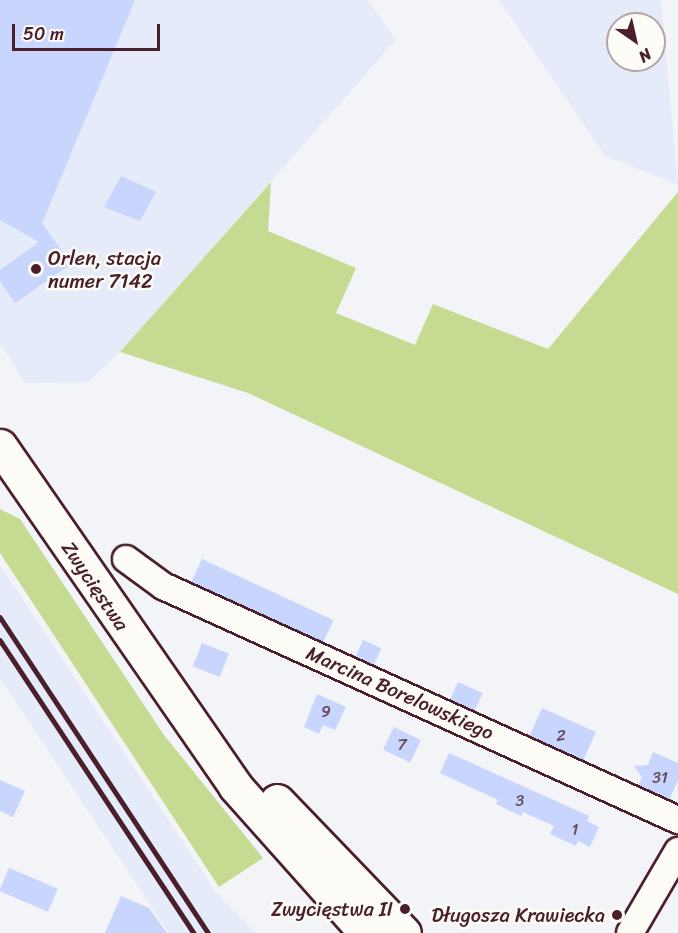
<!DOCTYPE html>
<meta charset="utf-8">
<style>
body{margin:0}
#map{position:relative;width:678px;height:933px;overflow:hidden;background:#f2f4f8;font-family:Sriracha,sans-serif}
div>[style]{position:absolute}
.built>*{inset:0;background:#e5ebf9}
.green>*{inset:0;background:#c5db91}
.building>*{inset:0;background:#c8d5fc;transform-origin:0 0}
.roads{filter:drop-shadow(2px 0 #4a1f2b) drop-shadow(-2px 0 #4a1f2b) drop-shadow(0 2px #4a1f2b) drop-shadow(0 -2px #4a1f2b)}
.minor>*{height:26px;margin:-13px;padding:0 13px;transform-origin:13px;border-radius:13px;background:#fdfcf7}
.major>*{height:33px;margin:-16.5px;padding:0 16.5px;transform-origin:16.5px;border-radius:16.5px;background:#fdfcf7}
.rail>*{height:4.5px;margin:-2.25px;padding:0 2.25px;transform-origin:2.25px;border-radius:2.25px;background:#4a1f2b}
.dots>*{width:16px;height:16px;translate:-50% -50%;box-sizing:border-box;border:3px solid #fdfcf7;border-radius:50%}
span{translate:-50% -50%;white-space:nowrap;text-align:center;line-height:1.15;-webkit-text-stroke:5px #fdfcf7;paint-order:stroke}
.number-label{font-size:16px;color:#6a4c5f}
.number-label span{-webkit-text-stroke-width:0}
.poi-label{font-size:20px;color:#4a1f2b}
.left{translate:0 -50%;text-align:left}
.right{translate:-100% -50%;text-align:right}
.street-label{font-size:20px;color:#4a1f2b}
.north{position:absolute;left:606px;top:12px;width:60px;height:60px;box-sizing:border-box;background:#fdfcf7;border:2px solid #b5a4a5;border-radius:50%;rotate:146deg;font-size:16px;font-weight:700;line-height:24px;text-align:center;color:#4a1f2b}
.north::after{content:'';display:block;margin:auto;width:21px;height:27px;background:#4a1f2b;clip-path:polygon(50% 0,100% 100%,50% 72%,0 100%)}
.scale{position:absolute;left:12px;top:24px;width:148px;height:27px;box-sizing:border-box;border:3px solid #4a1f2b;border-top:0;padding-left:8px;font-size:18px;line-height:21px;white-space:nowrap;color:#4a1f2b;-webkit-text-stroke:4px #fdfcf7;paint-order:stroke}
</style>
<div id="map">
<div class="built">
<i style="clip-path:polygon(0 0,368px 0,396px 40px,120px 352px,89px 382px,25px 383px,0 343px)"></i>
<i style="clip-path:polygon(evenodd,499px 0,661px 0,678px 185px,605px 156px,499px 0,618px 24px,654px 24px,654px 60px,618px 60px,618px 24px)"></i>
<i style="clip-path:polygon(0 565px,218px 895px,256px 933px,169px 933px,0 678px)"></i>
</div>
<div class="green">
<i style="clip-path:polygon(271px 182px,268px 231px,356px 268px,336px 313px,415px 345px,433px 304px,548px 349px,678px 192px,678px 594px,248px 393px,120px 352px)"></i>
<i style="clip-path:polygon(0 509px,20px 519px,164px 735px,263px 858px,219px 887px,0 553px)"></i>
</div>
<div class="building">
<i style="clip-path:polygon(0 0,135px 0,42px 223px,71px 264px,15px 303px,0 281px,0 270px,39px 242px,0 220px)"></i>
<i style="clip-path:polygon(121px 176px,156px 192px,140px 221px,104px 207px)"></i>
<i style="left:202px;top:559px;width:145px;height:25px;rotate:25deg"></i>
<i style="left:363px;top:640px;width:20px;height:18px;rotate:24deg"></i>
<i style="left:202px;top:643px;width:29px;height:25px;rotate:22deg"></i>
<i style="left:458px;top:682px;width:27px;height:20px;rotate:24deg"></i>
<i style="clip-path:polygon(317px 694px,346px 707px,335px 730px,323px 725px,319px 734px,304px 727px)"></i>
<i style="left:542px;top:708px;width:59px;height:31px;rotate:24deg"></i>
<i style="left:394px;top:727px;width:30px;height:25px;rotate:26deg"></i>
<i style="clip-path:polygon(653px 752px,678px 763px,678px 780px,669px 800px,638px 786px,642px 777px,634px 766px,648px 765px)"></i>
<i style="clip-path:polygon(449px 753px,589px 816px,587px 821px,599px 827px,590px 847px,578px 841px,576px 846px,550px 834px,554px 826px,523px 812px,521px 816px,496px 804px,498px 800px,440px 773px)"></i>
<i style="clip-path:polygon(0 780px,25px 791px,13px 817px,0 811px)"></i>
<i style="left:9px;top:868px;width:53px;height:25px;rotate:23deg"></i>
<i style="clip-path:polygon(121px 896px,149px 908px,167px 933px,105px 933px)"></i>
</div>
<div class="roads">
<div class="minor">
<i style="left:126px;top:559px;width:46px;rotate:36.1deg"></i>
<i style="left:163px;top:586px;width:566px;rotate:24.44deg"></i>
<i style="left:630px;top:933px;width:95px;rotate:-59.7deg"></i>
</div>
<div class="major">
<i style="left:0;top:446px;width:413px;rotate:55.3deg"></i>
<i style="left:235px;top:786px;width:197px;rotate:48.3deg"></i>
<i style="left:277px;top:801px;width:183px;rotate:46.1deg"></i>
</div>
</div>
<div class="rail">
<i style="left:0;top:617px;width:378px;rotate:56.6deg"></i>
<i style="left:0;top:640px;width:351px;rotate:56.5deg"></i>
</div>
<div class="dots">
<i style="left:36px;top:269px;background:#4a1f2b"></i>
<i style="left:405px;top:909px;background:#4a1f2b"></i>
<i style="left:617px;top:915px;background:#4a1f2b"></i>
</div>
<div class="number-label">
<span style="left:326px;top:712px">9</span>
<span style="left:561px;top:736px">2</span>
<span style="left:402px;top:745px">7</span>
<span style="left:660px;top:778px">31</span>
<span style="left:520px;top:801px">3</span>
<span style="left:575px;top:830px">1</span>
</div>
<div class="poi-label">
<span class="left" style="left:48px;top:270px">Orlen, stacja<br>numer 7142</span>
<span class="right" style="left:393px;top:909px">Zwycięstwa II</span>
<span class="right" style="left:605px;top:915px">Długosza Krawiecka</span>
</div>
<div class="street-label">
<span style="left:95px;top:586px;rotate:56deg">Zwycięstwa</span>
<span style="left:400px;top:693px;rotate:24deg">Marcina Borelowskiego</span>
</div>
<div class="north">N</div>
<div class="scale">50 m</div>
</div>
